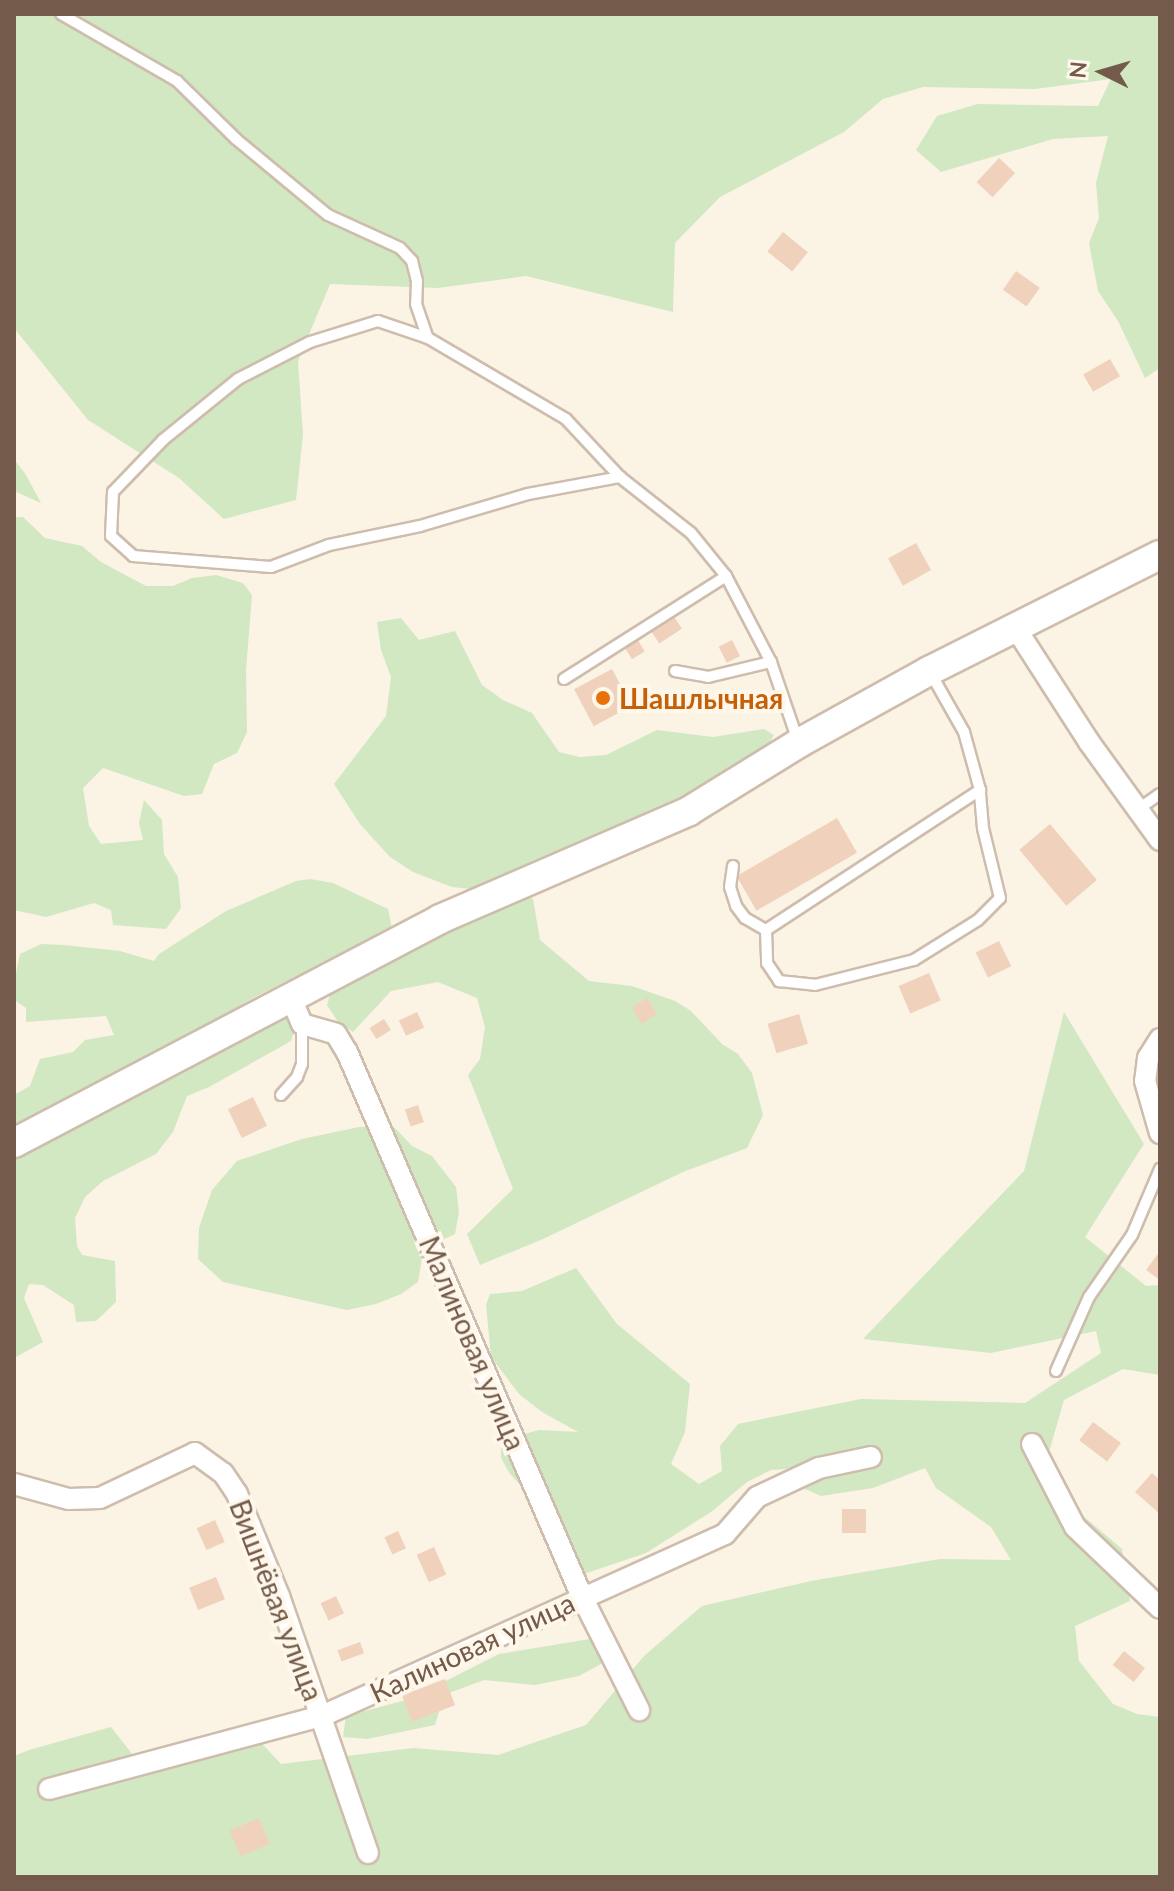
<!DOCTYPE html>
<meta charset="utf-8">
<style>
body{margin:0}
#map{position:relative;width:1174px;height:1891px;overflow:hidden;background:#fbf3e4;font-family:Lato,sans-serif}
div>[style]{position:absolute}
.green>*{inset:0;background:#d1e8c3}
.building>*{inset:0;background:#f0d2bc;transform-origin:0 0}
.roads{filter:drop-shadow(2px 0 #cebdad) drop-shadow(-2px 0 #cebdad) drop-shadow(0 2px #cebdad) drop-shadow(0 -2px #cebdad)}
.lane>*{height:10px;margin:-5px;padding:0 5px;transform-origin:5px;border-radius:5px;background:#fff}
.street>*{height:20px;margin:-10px;padding:0 10px;transform-origin:10px;border-radius:10px;background:#fff}
.secondary>*{height:28px;margin:-14px;padding:0 14px;transform-origin:14px;border-radius:14px;background:#fff}
.dots>*{width:22px;height:22px;translate:-50% -50%;box-sizing:border-box;border:4px solid #fef7ea;border-radius:50%}
span{translate:-50% -50%;white-space:nowrap;text-align:center;line-height:1.15;-webkit-text-stroke:8px #fef7ea;paint-order:stroke}
.food-label{font-size:28px;color:#c56008;font-weight:700}
.left{translate:0 -50%;text-align:left}
.street-label{font-size:28px;color:#735a4a}
.frame{position:absolute;inset:0;border:16px solid #735a4a;pointer-events:none}
.north{position:absolute;left:1062px;top:32px;width:80px;height:80px;-webkit-text-stroke:6px #fef7ea;paint-order:stroke;rotate:275deg;font-size:22px;font-weight:700;line-height:32px;text-align:center;color:#735a4a}
.north::after{content:'';display:block;margin:auto;width:28px;height:36px;background:#735a4a;clip-path:polygon(50% 0,100% 100%,50% 72%,0 100%)}
</style>
<div id="map">
<div class="green">
<i style="clip-path:polygon(14px 14px,1160px 14px,1160px 368px,1145px 378px,1118px 321px,1098px 291px,1089px 243px,1099px 218px,1096px 183px,1108px 136px,1053px 139px,941px 172px,916px 150px,937px 116px,978px 104px,1098px 106px,1111px 79px,1035px 89px,923px 87px,883px 99px,844px 132px,720px 197px,675px 243px,673px 312px,526px 276px,438px 288px,330px 284px,298px 361px,303px 435px,296px 500px,224px 519px,179px 478px,88px 420px,14px 328px)"></i>
<i style="clip-path:polygon(14px 459px,26px 475px,41px 503px,14px 491px)"></i>
<i style="clip-path:polygon(14px 517px,23px 517px,45px 538px,82px 546px,101px 562px,146px 586px,173px 586px,192px 578px,216px 575px,243px 583px,252px 595px,246px 670px,247px 732px,237px 753px,214px 764px,202px 794px,184px 796px,103px 768px,83px 788px,89px 826px,101px 844px,143px 840px,139px 823px,144px 800px,162px 820px,164px 854px,178px 877px,181px 908px,166px 929px,113px 925px,111px 910px,94px 903px,46px 917px,14px 910px)"></i>
<i style="clip-path:polygon(401px 618px,419px 640px,455px 631px,482px 685px,503px 700px,532px 713px,559px 752px,580px 757px,606px 755px,657px 730px,713px 737px,764px 729px,774px 735px,768px 745px,728px 774px,683px 798px,559px 853px,534px 860px,482px 890px,452px 887px,413px 872px,390px 857px,360px 824px,334px 784px,386px 716px,391px 677px,381px 650px,377px 622px)"></i>
<i style="clip-path:polygon(310px 879px,333px 883px,388px 909px,392px 928px,253px 998px,14px 1135px,14px 1095px,30px 1086px,40px 1059px,73px 1052px,85px 1040px,114px 1035px,106px 1016px,26px 1022px,26px 1008px,16px 1001px,14px 983px,20px 954px,41px 944px,64px 945px,120px 951px,154px 961px,159px 954px,226px 911px,296px 881px)"></i>
<i style="clip-path:polygon(523px 894px,533px 899px,540px 940px,589px 981px,632px 986px,675px 1001px,691px 1011px,722px 1044px,738px 1054px,752px 1073px,763px 1115px,747px 1148px,683px 1172px,543px 1239px,480px 1265px,467px 1234px,513px 1189px,468px 1075px,480px 1059px,485px 1027px,477px 998px,438px 982px,391px 991px,353px 1032px,338px 1022px,327px 1005px,333px 984px)"></i>
<i style="clip-path:polygon(287px 1010px,300px 1015px,291px 1041px,209px 1087px,187px 1096px,173px 1132px,156px 1154px,103px 1181px,85px 1197px,75px 1218px,77px 1246px,82px 1255px,115px 1261px,116px 1302px,96px 1321px,76px 1322px,74px 1305px,43px 1285px,29px 1284px,24px 1298px,43px 1342px,14px 1358px,14px 1160px,28px 1148px)"></i>
<i style="clip-path:polygon(1064px 1012px,1144px 1144px,1085px 1237px,1146px 1286px,1160px 1285px,1160px 1375px,1123px 1369px,1064px 1400px,1041px 1480px,1122px 1549px,1130px 1601px,1075px 1626px,1079px 1661px,1113px 1704px,1137px 1714px,1160px 1717px,1160px 1877px,14px 1877px,14px 1756px,29px 1750px,111px 1727px,144px 1769px,254px 1735px,281px 1764px,413px 1748px,498px 1755px,586px 1725px,644px 1656px,702px 1606px,811px 1581px,940px 1559px,1011px 1560px,991px 1527px,936px 1488px,925px 1468px,873px 1488px,821px 1496px,805px 1489px,816px 1473px,801px 1468px,771px 1470px,747px 1482px,711px 1512px,646px 1553px,581px 1575px,534px 1499px,510px 1474px,501px 1458px,501px 1448px,510px 1438px,539px 1430px,578px 1432px,542px 1412px,519px 1394px,491px 1357px,486px 1305px,490px 1294px,522px 1291px,576px 1268px,617px 1324px,690px 1384px,685px 1432px,671px 1464px,699px 1484px,722px 1471px,720px 1446px,738px 1424px,861px 1399px,1025px 1403px,1101px 1353px,1096px 1331px,991px 1353px,863px 1339px,1024px 1171px)"></i>
<i style="clip-path:polygon(393px 1126px,412px 1146px,432px 1156px,456px 1187px,459px 1212px,455px 1234px,438px 1242px,422px 1258px,418px 1282px,401px 1294px,376px 1304px,347px 1310px,223px 1282px,198px 1259px,199px 1228px,212px 1190px,237px 1161px,302px 1139px,359px 1127px)"></i>
<i style="clip-path:polygon(590px 1639px,608px 1644px,601px 1664px,579px 1676px,535px 1685px,484px 1680px,444px 1695px,435px 1725px,367px 1739px,343px 1737px,346px 1716px,410px 1699px,499px 1654px)"></i>
</div>
<div class="building">
<i style="left:999px;top:158px;width:22px;height:33px;rotate:43deg"></i>
<i style="left:783px;top:232px;width:32px;height:25px;rotate:39deg"></i>
<i style="left:1016px;top:271px;width:29px;height:23px;rotate:35deg"></i>
<i style="left:1110px;top:359px;width:20px;height:31px;rotate:60deg"></i>
<i style="left:916px;top:543px;width:31px;height:32px;rotate:61deg"></i>
<i style="left:671px;top:612px;width:20px;height:27px;rotate:57deg"></i>
<i style="left:636px;top:637px;width:17px;height:15px;rotate:59deg"></i>
<i style="left:732px;top:640px;width:18px;height:15px;rotate:63deg"></i>
<i style="left:612px;top:669px;width:42px;height:43px;rotate:62deg"></i>
<i style="left:837px;top:818px;width:40px;height:116px;rotate:60deg"></i>
<i style="left:1050px;top:824px;width:73px;height:40px;rotate:50deg"></i>
<i style="left:999px;top:941px;width:28px;height:26px;rotate:64deg"></i>
<i style="left:929px;top:973px;width:30px;height:33px;rotate:67deg"></i>
<i style="left:647px;top:998px;width:19px;height:18px;rotate:58deg"></i>
<i style="left:417px;top:1012px;width:17px;height:20px;rotate:65deg"></i>
<i style="left:799px;top:1014px;width:31px;height:33px;rotate:73deg"></i>
<i style="left:384px;top:1019px;width:13px;height:17px;rotate:58deg"></i>
<i style="left:253px;top:1097px;width:32px;height:28px;rotate:64deg"></i>
<i style="left:418px;top:1105px;width:18px;height:14px;rotate:71deg"></i>
<i style="clip-path:polygon(1160px 1251px,1160px 1280px,1146px 1270px)"></i>
<i style="left:1093px;top:1422px;width:35px;height:23px;rotate:37deg"></i>
<i style="clip-path:polygon(1152px 1473px,1160px 1480px,1160px 1514px,1135px 1492px)"></i>
<i style="left:842px;top:1509px;width:24px;height:24px"></i>
<i style="left:215px;top:1520px;width:24px;height:20px;rotate:66deg"></i>
<i style="left:398px;top:1531px;width:19px;height:15px;rotate:65deg"></i>
<i style="left:434px;top:1547px;width:30px;height:19px;rotate:66deg"></i>
<i style="left:216px;top:1577px;width:24px;height:29px;rotate:68deg"></i>
<i style="left:336px;top:1596px;width:19px;height:17px;rotate:65deg"></i>
<i style="left:360px;top:1642px;width:12px;height:24px;rotate:70deg"></i>
<i style="left:1124px;top:1651px;width:27px;height:18px;rotate:39deg"></i>
<i style="left:445px;top:1679px;width:28px;height:46px;rotate:69deg"></i>
<i style="left:259px;top:1818px;width:28px;height:32px;rotate:67deg"></i>
</div>
<div class="roads">
<div class="lane">
<i style="left:61px;top:14px;width:134px;rotate:30deg"></i>
<i style="left:177px;top:81px;width:83px;rotate:44.5deg"></i>
<i style="left:236px;top:139px;width:119px;rotate:39.6deg"></i>
<i style="left:328px;top:215px;width:79px;rotate:24.6deg"></i>
<i style="left:400px;top:248px;width:18px;rotate:47deg"></i>
<i style="left:412px;top:261px;width:21px;rotate:76deg"></i>
<i style="left:417px;top:281px;width:23px;rotate:92deg"></i>
<i style="left:416px;top:304px;width:36px;rotate:71deg"></i>
<i style="left:620px;top:477px;width:79px;rotate:-133deg"></i>
<i style="left:566px;top:419px;width:160px;rotate:-149.6deg"></i>
<i style="left:428px;top:338px;width:53px;rotate:-161.2deg"></i>
<i style="left:378px;top:321px;width:71px;rotate:162.8deg"></i>
<i style="left:310px;top:342px;width:81px;rotate:152.8deg"></i>
<i style="left:238px;top:379px;width:97px;rotate:140.9deg"></i>
<i style="left:163px;top:440px;width:72px;rotate:133.9deg"></i>
<i style="left:113px;top:492px;width:44px;rotate:92.6deg"></i>
<i style="left:111px;top:536px;width:30px;rotate:42deg"></i>
<i style="left:133px;top:556px;width:138px;rotate:4.6deg"></i>
<i style="left:271px;top:567px;width:62px;rotate:-20.8deg"></i>
<i style="left:329px;top:545px;width:93px;rotate:-11.8deg"></i>
<i style="left:420px;top:526px;width:113px;rotate:-16.5deg"></i>
<i style="left:528px;top:494px;width:94px;rotate:-10.5deg"></i>
<i style="left:620px;top:477px;width:90px;rotate:38.3deg"></i>
<i style="left:691px;top:533px;width:55px;rotate:50.9deg"></i>
<i style="left:726px;top:576px;width:97px;rotate:62.4deg"></i>
<i style="left:771px;top:662px;width:83px;rotate:71.1deg"></i>
<i style="left:675px;top:671px;width:34px;rotate:10deg"></i>
<i style="left:708px;top:677px;width:65px;rotate:-13.4deg"></i>
<i style="left:564px;top:679px;width:192px;rotate:-32.4deg"></i>
<i style="left:1137px;top:810px;width:28px;rotate:-35deg"></i>
<i style="left:733px;top:866px;width:21px;rotate:98deg"></i>
<i style="left:730px;top:887px;width:20px;rotate:72deg"></i>
<i style="left:736px;top:906px;width:15px;rotate:53deg"></i>
<i style="left:745px;top:918px;width:24px;rotate:30deg"></i>
<i style="left:766px;top:930px;width:33px;rotate:88deg"></i>
<i style="left:767px;top:963px;width:22px;rotate:56deg"></i>
<i style="left:779px;top:981px;width:36px;rotate:6deg"></i>
<i style="left:815px;top:985px;width:102px;rotate:-14.2deg"></i>
<i style="left:914px;top:960px;width:75px;rotate:-32deg"></i>
<i style="left:978px;top:920px;width:31px;rotate:-45deg"></i>
<i style="left:1000px;top:898px;width:72px;rotate:-103.7deg"></i>
<i style="left:983px;top:828px;width:38px;rotate:-95deg"></i>
<i style="left:980px;top:790px;width:60px;rotate:-105.4deg"></i>
<i style="left:964px;top:732px;width:69px;rotate:-119.5deg"></i>
<i style="left:766px;top:930px;width:256px;rotate:-33.2deg"></i>
<i style="left:281px;top:1095px;width:24px;rotate:-48deg"></i>
<i style="left:297px;top:1077px;width:14px;rotate:-69deg"></i>
<i style="left:302px;top:1064px;width:40px;rotate:-90deg"></i>
<i style="left:1056px;top:1371px;width:81px;rotate:-66deg"></i>
<i style="left:1089px;top:1297px;width:75px;rotate:-55.3deg"></i>
<i style="left:1132px;top:1235px;width:72px;rotate:-67deg"></i>
</div>
<div class="street">
<i style="left:1015px;top:627px;width:137px;rotate:57.2deg"></i>
<i style="left:1089px;top:742px;width:121px;rotate:54.1deg"></i>
<i style="left:291px;top:998px;width:28px;rotate:67deg"></i>
<i style="left:302px;top:1024px;width:35px;rotate:16deg"></i>
<i style="left:336px;top:1034px;width:21px;rotate:59deg"></i>
<i style="left:347px;top:1052px;width:594px;rotate:66.67deg"></i>
<i style="left:582px;top:1597px;width:127px;rotate:63.2deg"></i>
<i style="left:1160px;top:1039px;width:22px;rotate:122deg"></i>
<i style="left:1148px;top:1058px;width:23px;rotate:97deg"></i>
<i style="left:1145px;top:1081px;width:54px;rotate:73.9deg"></i>
<i style="left:1032px;top:1444px;width:93px;rotate:62.6deg"></i>
<i style="left:1075px;top:1527px;width:117px;rotate:43.6deg"></i>
<i style="left:14px;top:1484px;width:57px;rotate:15.3deg"></i>
<i style="left:69px;top:1499px;width:31px;rotate:-2deg"></i>
<i style="left:100px;top:1498px;width:105px;rotate:-25.3deg"></i>
<i style="left:195px;top:1453px;width:34px;rotate:36deg"></i>
<i style="left:223px;top:1473px;width:25px;rotate:56deg"></i>
<i style="left:237px;top:1494px;width:110px;rotate:67.6deg"></i>
<i style="left:279px;top:1596px;width:272px;rotate:70.9deg"></i>
<i style="left:49px;top:1789px;width:283px;rotate:-15deg"></i>
<i style="left:322px;top:1716px;width:442px;rotate:-24.3deg"></i>
<i style="left:725px;top:1534px;width:49px;rotate:-49.1deg"></i>
<i style="left:757px;top:1497px;width:68px;rotate:-25.1deg"></i>
<i style="left:819px;top:1468px;width:53px;rotate:-11.9deg"></i>
</div>
<div class="secondary">
<i style="left:14px;top:1143px;width:481px;rotate:-27.7deg"></i>
<i style="left:440px;top:919px;width:271px;rotate:-23.4deg"></i>
<i style="left:689px;top:811px;width:129px;rotate:-31.7deg"></i>
<i style="left:799px;top:743px;width:149px;rotate:-29deg"></i>
<i style="left:929px;top:671px;width:258px;rotate:-26.7deg"></i>
</div>
</div>
<div class="dots">
<i style="left:603px;top:698px;background:#e8710a"></i>
</div>
<div class="food-label">
<span class="left" style="left:619px;top:698px">Шашлычная</span>
</div>
<div class="street-label">
<span style="left:473px;top:1343px;rotate:67deg">Малиновая улица</span>
<span style="left:277px;top:1600px;rotate:69deg">Вишнёвая улица</span>
<span style="left:472px;top:1647px;rotate:-25deg">Калиновая улица</span>
</div>
<div class="frame"></div>
<div class="north">N</div>
</div>
